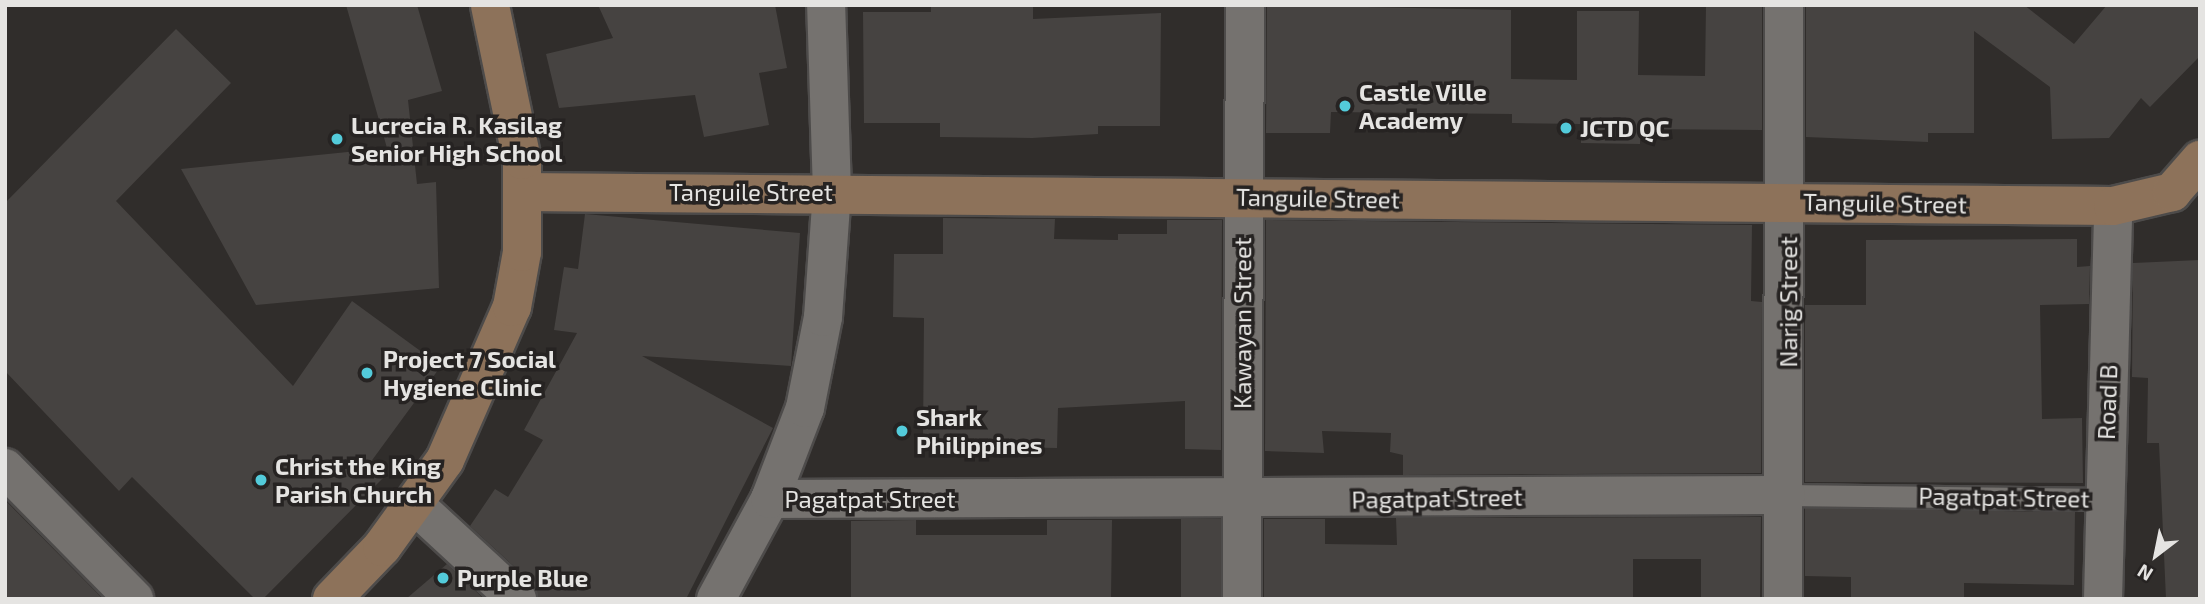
<!DOCTYPE html>
<style>
body{margin:0}
#map{position:relative;width:2205px;height:604px;overflow:hidden;background:#302d2b;font-family:"Exo 2",sans-serif}
div>[style]{position:absolute}
.building>*{inset:0;background:#464341;transform-origin:0 0}
.roads{filter:drop-shadow(2px 0 #4d4b4a) drop-shadow(-2px 0 #4d4b4a) drop-shadow(0 2px #4d4b4a) drop-shadow(0 -2px #4d4b4a)}
.lane>*{height:21px;margin:-10.5px;padding:0 10.5px;transform-origin:10.5px;border-radius:10.5px;background:#75726f}
.street>*{height:38px;margin:-19px;padding:0 19px;transform-origin:19px;border-radius:19px;background:#75726f}
.secondary>*{height:38px;margin:-19px;padding:0 19px;transform-origin:19px;border-radius:19px;background:#8d725a}
.dots>*{width:19px;height:19px;translate:-50% -50%;box-sizing:border-box;border:4px solid #262322;border-radius:50%}
span{translate:-50% -50%;white-space:nowrap;text-align:center;line-height:1.15;-webkit-text-stroke:7px #262322;paint-order:stroke}
.poi-label{font-size:24px;color:#e5e4e2;font-weight:700}
.left{translate:0 -50%;text-align:left}
.street-label{font-size:24px;color:#e5e4e2}
.frame{position:absolute;inset:0;border:7px solid #e5e4e2;pointer-events:none}
.north{position:absolute;left:2121px;top:520px;width:70px;height:70px;-webkit-text-stroke:5px #262322;paint-order:stroke;rotate:212deg;font-size:19px;font-weight:700;line-height:28px;text-align:center;color:#e5e4e2}
.north::after{content:'';display:block;margin:auto;width:24px;height:32px;background:#e5e4e2;clip-path:polygon(50% 0,100% 100%,50% 72%,0 100%)}
</style>
<div id="map">
<div class="building">
<i style="clip-path:polygon(346px 5px,417px 5px,442px 91px,408px 100px,417px 184px,436px 182px,439px 288px,256px 305px,181px 169px,387px 148px)"></i>
<i style="clip-path:polygon(598px 5px,775px 5px,787px 68px,759px 73px,769px 125px,704px 137px,695px 95px,559px 108px,546px 54px,613px 38px)"></i>
<i style="clip-path:polygon(931px 5px,1033px 5px,1033px 19px,1161px 13px,1160px 126px,1098px 126px,1098px 134px,1032px 138px,940px 137px,940px 123px,864px 123px,863px 12px,931px 12px)"></i>
<i style="clip-path:polygon(1267px 5px,1511px 10px,1511px 79px,1577px 80px,1577px 11px,1639px 11px,1638px 75px,1705px 76px,1706px 5px,1762px 5px,1762px 130px,1640px 129px,1640px 144px,1581px 143px,1581px 124px,1512px 123px,1512px 114px,1331px 112px,1330px 133px,1266px 133px)"></i>
<i style="clip-path:polygon(1806px 5px,2024px 5px,2074px 44px,2107px 5px,2200px 5px,2200px 56px,2150px 107px,2141px 98px,2109px 138px,2052px 139px,2050px 87px,1974px 31px,1974px 133px,1928px 133px,1928px 142px,1806px 137px)"></i>
<i style="clip-path:polygon(176px 29px,231px 83px,116px 201px,293px 386px,352px 301px,441px 366px,370px 463px,384px 477px,263px 599px,255px 599px,132px 477px,119px 491px,5px 371px,5px 203px)"></i>
<i style="clip-path:polygon(585px 214px,800px 233px,791px 366px,642px 356px,773px 428px,686px 599px,538px 599px,532px 583px,470px 526px,495px 489px,508px 497px,543px 440px,524px 430px,577px 333px,554px 330px,564px 267px,578px 269px)"></i>
<i style="clip-path:polygon(943px 218px,1055px 219px,1054px 239px,1118px 240px,1118px 234px,1167px 234px,1167px 220px,1222px 220px,1221px 450px,1185px 449px,1185px 401px,1058px 408px,1057px 448px,1000px 447px,1000px 439px,923px 438px,924px 318px,893px 317px,894px 254px,943px 254px)"></i>
<i style="clip-path:polygon(1266px 220px,1752px 225px,1751px 301px,1762px 302px,1761px 473px,1403px 475px,1403px 455px,1390px 452px,1391px 433px,1322px 431px,1324px 453px,1265px 451px)"></i>
<i style="clip-path:polygon(2077px 239px,2077px 267px,2090px 266px,2089px 304px,2040px 305px,2042px 419px,2082px 418px,2083px 483px,1805px 482px,1805px 305px,1866px 305px,1866px 240px)"></i>
<i style="clip-path:polygon(2200px 260px,2200px 599px,2166px 599px,2159px 443px,2147px 443px,2148px 378px,2132px 377px,2133px 263px)"></i>
<i style="clip-path:polygon(5px 500px,103px 599px,5px 599px)"></i>
<i style="clip-path:polygon(1805px 508px,2075px 512px,2074px 585px,1964px 583px,1964px 599px,1851px 599px,1851px 577px,1805px 576px)"></i>
<i style="clip-path:polygon(1761px 517px,1760px 599px,1701px 599px,1701px 559px,1633px 559px,1633px 599px,1264px 599px,1264px 519px,1325px 519px,1325px 544px,1397px 545px,1396px 518px)"></i>
<i style="left:1181px;top:519px;width:40px;height:80px"></i>
<i style="clip-path:polygon(916px 520px,916px 535px,1047px 535px,1047px 520px,1112px 520px,1111px 599px,851px 599px,851px 521px)"></i>
<i style="clip-path:polygon(447px 564px,484px 599px,406px 599px)"></i>
</div>
<div class="roads">
<div class="lane">
<i style="left:1786px;top:495px;width:318px;rotate:0.7deg"></i>
</div>
<div class="street">
<i style="left:5px;top:468px;width:184px;rotate:45.4deg"></i>
<i style="left:770px;top:499px;width:1016px;rotate:-0.23deg"></i>
<i style="left:415px;top:505px;width:139px;rotate:42.7deg"></i>
<i style="left:716px;top:599px;width:114px;rotate:-61.6deg"></i>
<i style="left:770px;top:499px;width:97px;rotate:-69deg"></i>
<i style="left:805px;top:408px;width:93px;rotate:-78.8deg"></i>
<i style="left:823px;top:317px;width:125px;rotate:-85.9deg"></i>
<i style="left:832px;top:192px;width:187px;rotate:-91.8deg"></i>
<i style="left:1242px;top:599px;width:594px;rotate:-89.71deg"></i>
<i style="left:1783px;top:599px;width:594px;rotate:-89.9deg"></i>
<i style="left:2103px;top:599px;width:393px;rotate:-88.5deg"></i>
</div>
<div class="secondary">
<i style="left:522px;top:192px;width:1591px;rotate:0.5deg"></i>
<i style="left:2113px;top:206px;width:61px;rotate:-13.3deg"></i>
<i style="left:2172px;top:192px;width:43px;rotate:-48.8deg"></i>
<i style="left:332px;top:599px;width:72px;rotate:-46.1deg"></i>
<i style="left:382px;top:547px;width:107px;rotate:-54.1deg"></i>
<i style="left:445px;top:460px;width:167px;rotate:-66.4deg"></i>
<i style="left:512px;top:307px;width:56px;rotate:-79.7deg"></i>
<i style="left:522px;top:252px;width:92px;rotate:-90deg"></i>
<i style="left:522px;top:160px;width:158px;rotate:-101.7deg"></i>
</div>
</div>
<div class="dots">
<i style="left:1345px;top:106px;background:#53cbda"></i>
<i style="left:1566px;top:128px;background:#53cbda"></i>
<i style="left:337px;top:139px;background:#53cbda"></i>
<i style="left:367px;top:373px;background:#53cbda"></i>
<i style="left:902px;top:431px;background:#53cbda"></i>
<i style="left:261px;top:480px;background:#53cbda"></i>
<i style="left:443px;top:578px;background:#53cbda"></i>
</div>
<div class="poi-label">
<span class="left" style="left:1359px;top:106px">Castle Ville<br>Academy</span>
<span class="left" style="left:351px;top:139px">Lucrecia R. Kasilag<br>Senior High School</span>
<span class="left" style="left:1580px;top:128px">JCTD QC</span>
<span class="left" style="left:383px;top:373px">Project 7 Social<br>Hygiene Clinic</span>
<span class="left" style="left:916px;top:431px">Shark<br>Philippines</span>
<span class="left" style="left:275px;top:480px">Christ the King<br>Parish Church</span>
<span class="left" style="left:457px;top:578px">Purple Blue</span>
</div>
<div class="street-label">
<span style="left:751px;top:192px">Tanguile Street</span>
<span style="left:1318px;top:198px;rotate:1deg">Tanguile Street</span>
<span style="left:1885px;top:203px;rotate:1deg">Tanguile Street</span>
<span style="left:1788px;top:302px;rotate:-90deg">Narig Street</span>
<span style="left:1242px;top:323px;rotate:-90deg">Kawayan Street</span>
<span style="left:2107px;top:402px;rotate:-88deg">Road B</span>
<span style="left:2004px;top:497px;rotate:1deg">Pagatpat Street</span>
<span style="left:1437px;top:498px;rotate:-1deg">Pagatpat Street</span>
<span style="left:870px;top:499px">Pagatpat Street</span>
</div>
<div class="frame"></div>
<div class="north">N</div>
</div>
